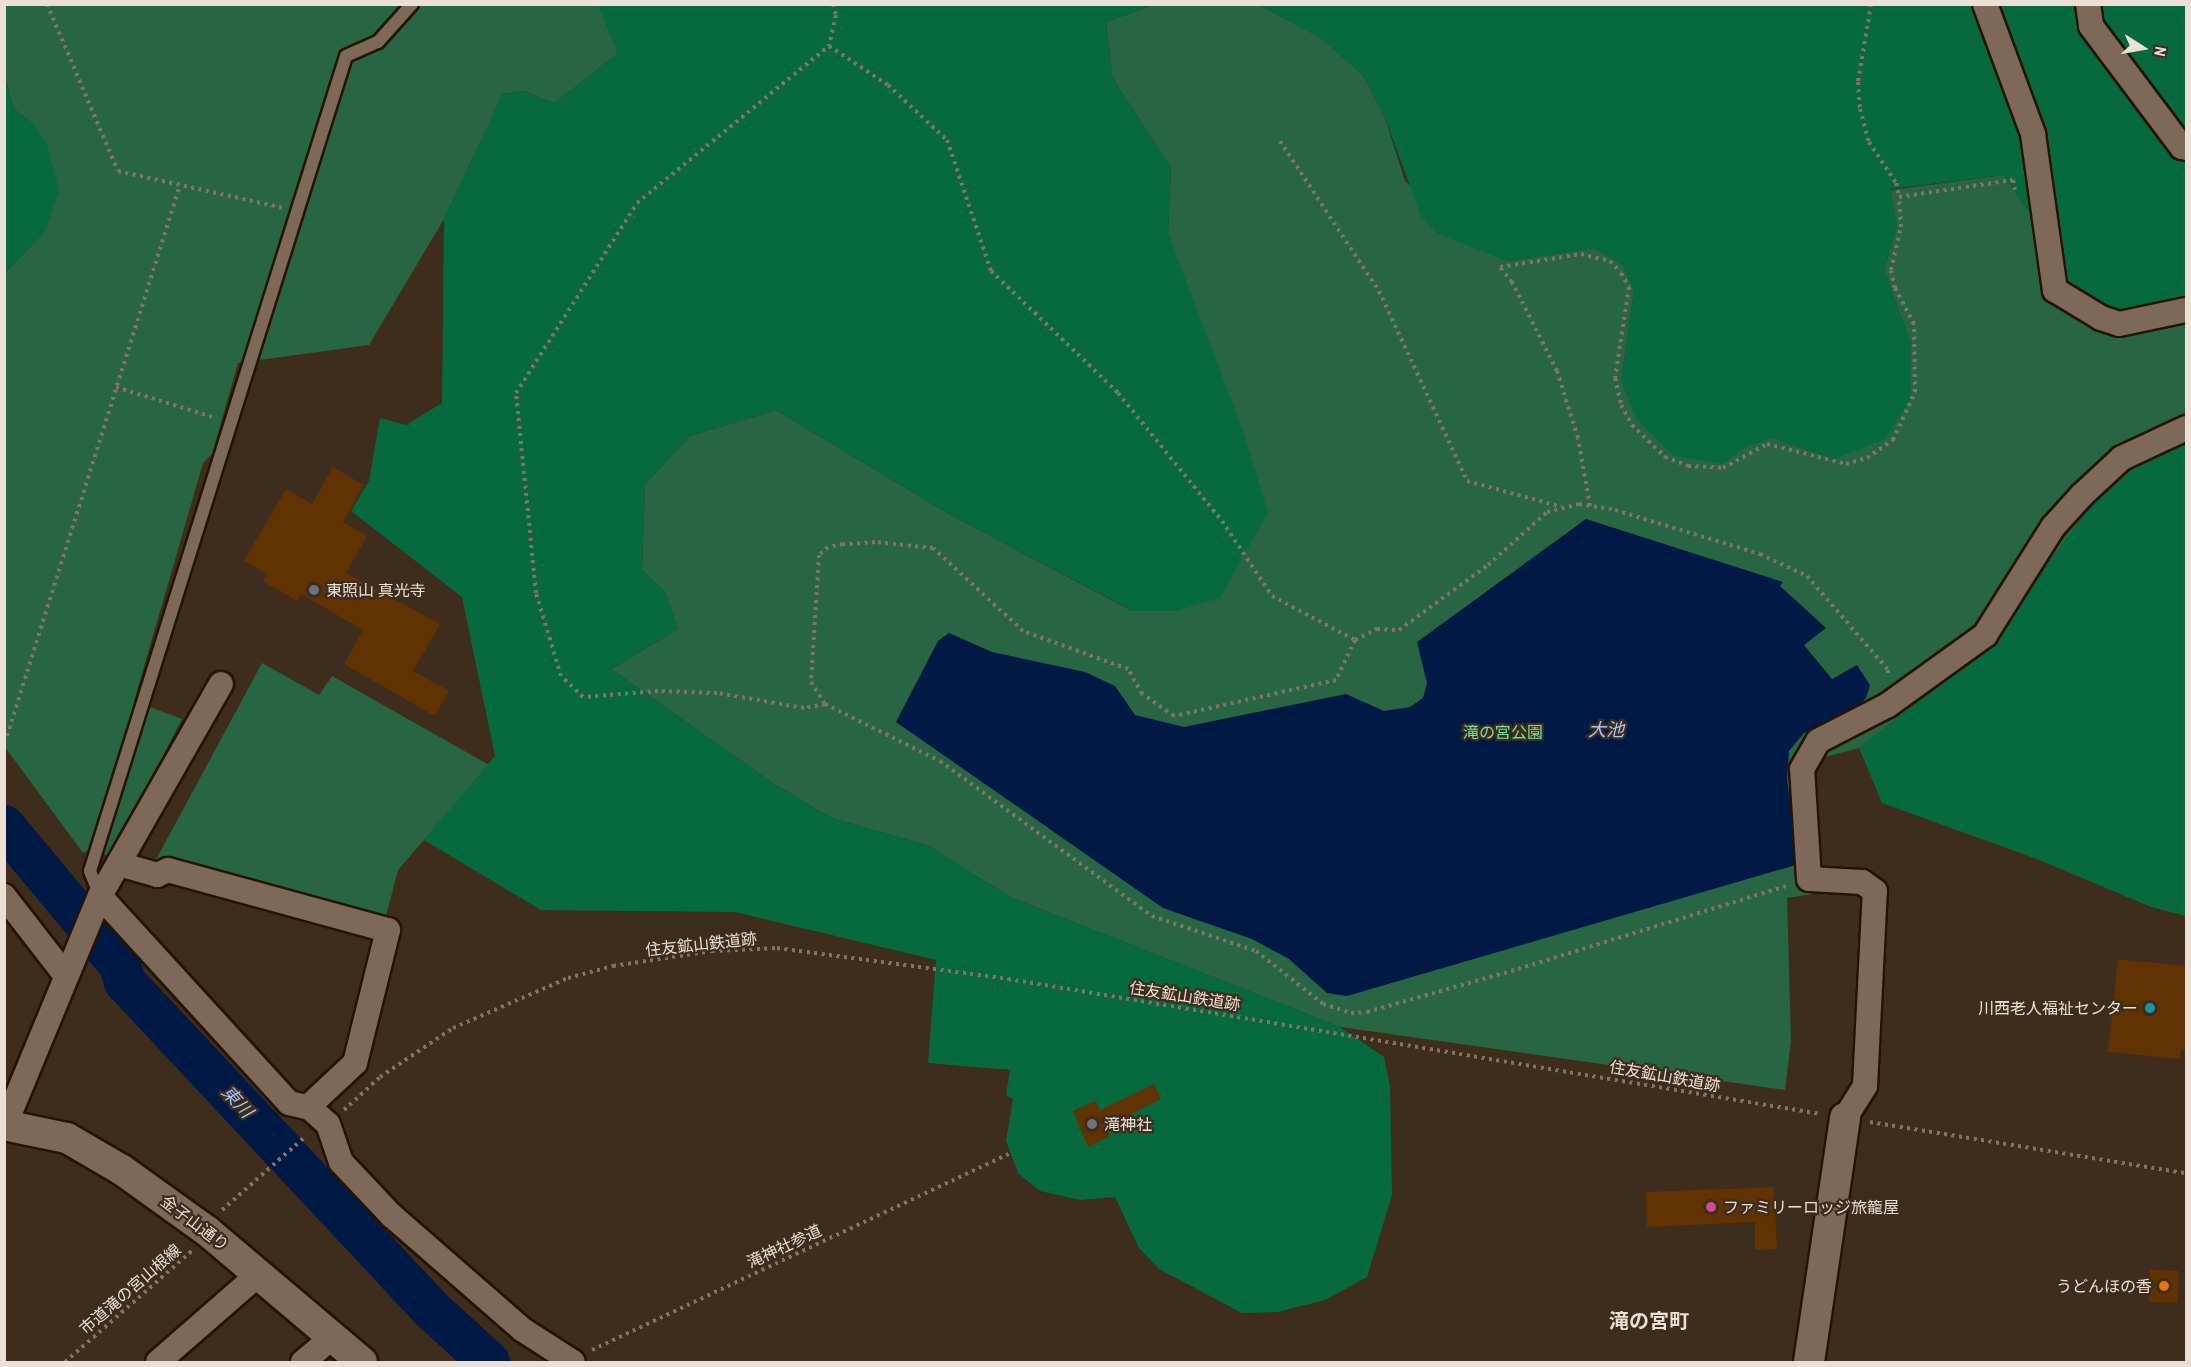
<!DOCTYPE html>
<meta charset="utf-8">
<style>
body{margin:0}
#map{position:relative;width:2191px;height:1367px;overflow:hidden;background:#3e2c1d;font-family:"Archivo Narrow","Noto Sans JP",sans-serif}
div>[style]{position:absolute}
.green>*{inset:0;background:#286543}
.forest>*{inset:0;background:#076a3f}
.water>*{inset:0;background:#011a45}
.river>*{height:42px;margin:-21px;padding:0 21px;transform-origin:21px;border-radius:21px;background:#011a45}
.building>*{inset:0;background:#613202;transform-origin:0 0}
.path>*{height:4px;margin-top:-2px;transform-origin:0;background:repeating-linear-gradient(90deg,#837366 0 3px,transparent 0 7.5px)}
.roads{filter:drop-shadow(2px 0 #241406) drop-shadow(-2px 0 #241406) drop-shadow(0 2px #241406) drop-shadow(0 -2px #241406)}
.service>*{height:12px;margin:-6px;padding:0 6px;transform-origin:6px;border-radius:6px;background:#7e6859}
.minor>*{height:24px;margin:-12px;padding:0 12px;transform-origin:12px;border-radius:12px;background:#7e6859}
.tertiary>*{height:30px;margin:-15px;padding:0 15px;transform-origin:15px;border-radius:15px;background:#7e6859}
.dots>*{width:16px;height:16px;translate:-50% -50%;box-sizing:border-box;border:3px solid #3e2c1d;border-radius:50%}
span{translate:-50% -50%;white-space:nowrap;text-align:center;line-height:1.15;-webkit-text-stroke:4.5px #3e2c1d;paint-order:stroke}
.poi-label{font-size:16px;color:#ebdfd6}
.left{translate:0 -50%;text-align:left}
.right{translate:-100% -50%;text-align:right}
.park-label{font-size:16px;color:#72e2a2}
.street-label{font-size:16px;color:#ebdfd6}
.water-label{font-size:18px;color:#a3c4f9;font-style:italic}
.quarter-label{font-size:20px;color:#ebdfd6;font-weight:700}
.frame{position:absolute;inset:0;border:6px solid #ebdfd6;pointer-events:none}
.north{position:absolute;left:2113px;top:18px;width:60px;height:60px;-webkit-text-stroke:4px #3e2c1d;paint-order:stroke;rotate:101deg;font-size:16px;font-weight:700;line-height:24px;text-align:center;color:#ebdfd6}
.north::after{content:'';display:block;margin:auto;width:21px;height:27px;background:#ebdfd6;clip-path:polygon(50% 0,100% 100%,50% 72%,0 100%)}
</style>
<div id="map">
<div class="green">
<i style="clip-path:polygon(598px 4px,618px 53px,555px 103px,523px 91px,503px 94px,444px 219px,369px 345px,238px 363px,212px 454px,203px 463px,134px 701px,182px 719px,111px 856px,89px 850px,83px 853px,5px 747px,4px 274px,45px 231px,33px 124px,13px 108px,5px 76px,5px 5px)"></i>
<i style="clip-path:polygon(1154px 5px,1259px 5px,1321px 38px,1363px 75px,1384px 115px,1405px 181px,1480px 249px,1507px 261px,1594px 248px,1623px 265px,1634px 291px,1621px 381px,1722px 464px,1746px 446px,1773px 438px,1834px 459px,1911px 344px,1884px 270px,1897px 226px,1890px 190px,2004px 175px,2027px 210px,2186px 300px,2186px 438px,2109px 481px,2014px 610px,1939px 686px,1859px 748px,1821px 758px,1812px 775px,1818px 851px,1812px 894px,1787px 898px,1791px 1041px,1785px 1090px,1340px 1027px,1010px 897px,927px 845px,831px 818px,774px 784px,611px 669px,678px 629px,665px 592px,642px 570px,645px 484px,690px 436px,776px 410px,951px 515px,1132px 611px,1198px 321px,1168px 233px,1171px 168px,1112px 77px,1106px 22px)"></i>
<i style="clip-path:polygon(262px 663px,319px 695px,332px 676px,489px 765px,398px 870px,385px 920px,151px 869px)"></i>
</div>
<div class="forest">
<i style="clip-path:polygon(598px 5px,1154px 5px,1106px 22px,1112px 77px,1171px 168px,1168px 233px,1243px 431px,1268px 512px,1220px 598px,1176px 611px,1133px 611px,951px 515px,776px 410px,690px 436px,645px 484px,642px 570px,665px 592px,678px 629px,611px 669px,774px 784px,831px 818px,927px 845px,1010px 897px,1340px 1027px,1384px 1057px,1390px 1086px,1392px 1195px,1367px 1277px,1325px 1300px,1278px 1312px,1242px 1313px,1159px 1269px,1139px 1248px,1115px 1197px,1080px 1200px,1040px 1191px,1018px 1173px,1006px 1141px,1013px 1099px,1006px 1095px,1010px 1070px,928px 1063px,936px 960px,735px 912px,541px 910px,424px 840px,495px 756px,462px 597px,351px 511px,369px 481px,380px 418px,406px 425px,442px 403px,444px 219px,503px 94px,523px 91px,555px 103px,618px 53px)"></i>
<i style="clip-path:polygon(1259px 5px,2186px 5px,2186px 300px,2117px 313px,2100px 309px,2076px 290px,2058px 263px,2056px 237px,2027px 210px,2004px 175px,1890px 189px,1897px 226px,1884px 270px,1911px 344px,1910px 399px,1886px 439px,1834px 459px,1773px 438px,1746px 446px,1722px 464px,1674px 456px,1637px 420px,1621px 381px,1634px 291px,1623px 265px,1594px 248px,1507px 261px,1438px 234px,1421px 216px,1384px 115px,1363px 75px,1321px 38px)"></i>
<i style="clip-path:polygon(5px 76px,13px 108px,33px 124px,46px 142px,59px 190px,45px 231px,5px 273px)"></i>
<i style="clip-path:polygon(2186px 438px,2186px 916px,2151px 907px,2042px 861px,1882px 803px,1859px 748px,1939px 686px,2014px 610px,2109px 481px,2158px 450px)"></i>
</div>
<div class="water">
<i style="clip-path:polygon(1586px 519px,1783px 582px,1780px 586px,1826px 628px,1804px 645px,1832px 679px,1857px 665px,1870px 685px,1866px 698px,1854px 710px,1804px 733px,1789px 751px,1787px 779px,1799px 864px,1347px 996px,1327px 993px,1289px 959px,1252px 939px,1163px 908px,896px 722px,938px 641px,949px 633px,992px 652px,1085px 672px,1115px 686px,1135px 715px,1184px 727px,1346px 694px,1384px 711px,1410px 707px,1423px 698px,1427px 683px,1417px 642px)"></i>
</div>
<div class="river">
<i style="left:4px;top:826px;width:181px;rotate:50.2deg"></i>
<i style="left:120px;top:965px;width:18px;rotate:74deg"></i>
<i style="left:125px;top:982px;width:449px;rotate:46.9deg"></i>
<i style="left:432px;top:1310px;width:77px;rotate:42.4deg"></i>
</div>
<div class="building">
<i style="clip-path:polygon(333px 467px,364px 485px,343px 522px,367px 536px,346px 573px,440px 624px,413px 671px,449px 691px,435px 716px,344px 664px,363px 630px,301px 594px,297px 601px,263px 581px,267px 574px,244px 561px,286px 489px,312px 504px)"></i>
<i style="clip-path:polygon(2118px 959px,2187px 966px,2187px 1050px,2181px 1049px,2180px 1059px,2108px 1052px)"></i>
<i style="clip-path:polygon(1154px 1084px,1161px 1099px,1106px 1127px,1110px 1136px,1088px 1147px,1073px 1111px,1095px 1101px,1100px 1110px)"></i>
<i style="clip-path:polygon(1774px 1187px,1777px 1249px,1755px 1250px,1755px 1222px,1647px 1227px,1646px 1192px)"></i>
<i style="left:2150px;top:1270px;width:29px;height:32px;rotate:2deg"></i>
</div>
<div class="path">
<i style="left:47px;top:4px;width:181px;rotate:67deg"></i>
<i style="left:118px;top:171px;width:169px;rotate:12.6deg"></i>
<i style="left:833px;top:4px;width:11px;rotate:75deg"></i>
<i style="left:836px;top:15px;width:32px;rotate:103deg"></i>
<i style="left:829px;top:46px;width:71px;rotate:33.5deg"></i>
<i style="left:888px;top:85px;width:81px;rotate:43deg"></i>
<i style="left:947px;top:140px;width:138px;rotate:71.4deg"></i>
<i style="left:991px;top:271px;width:176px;rotate:43.8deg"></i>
<i style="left:1118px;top:393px;width:165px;rotate:50.9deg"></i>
<i style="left:1222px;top:521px;width:90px;rotate:56.3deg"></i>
<i style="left:1272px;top:596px;width:94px;rotate:27.9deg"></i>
<i style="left:1355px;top:640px;width:25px;rotate:-27deg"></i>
<i style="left:1377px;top:629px;width:22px;rotate:3deg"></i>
<i style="left:1399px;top:630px;width:110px;rotate:-36.1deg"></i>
<i style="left:1488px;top:565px;width:79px;rotate:-41.9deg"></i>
<i style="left:1547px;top:512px;width:33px;rotate:-14deg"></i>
<i style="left:1579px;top:504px;width:36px;rotate:9deg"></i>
<i style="left:1615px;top:510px;width:152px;rotate:16.9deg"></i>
<i style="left:1760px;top:554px;width:52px;rotate:25.1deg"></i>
<i style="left:1807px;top:576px;width:124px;rotate:49.2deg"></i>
<i style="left:1888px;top:670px;width:7px;rotate:90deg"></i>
<i style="left:1871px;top:4px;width:79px;rotate:99.5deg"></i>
<i style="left:1858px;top:82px;width:27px;rotate:86deg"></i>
<i style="left:1860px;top:109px;width:34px;rotate:75deg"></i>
<i style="left:1869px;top:142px;width:49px;rotate:56.6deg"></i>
<i style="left:1896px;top:183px;width:13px;rotate:77deg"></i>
<i style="left:1280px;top:141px;width:180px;rotate:56.6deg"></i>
<i style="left:1379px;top:291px;width:209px;rotate:65.1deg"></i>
<i style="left:1467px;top:481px;width:98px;rotate:15.3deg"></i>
<i style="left:116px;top:387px;width:105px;rotate:17.2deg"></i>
<i style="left:1590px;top:506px;width:69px;rotate:-100deg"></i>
<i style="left:1578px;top:438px;width:70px;rotate:-107.4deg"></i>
<i style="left:1557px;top:371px;width:100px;rotate:-116.8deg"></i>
<i style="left:1512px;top:282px;width:19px;rotate:-129deg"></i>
<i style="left:1500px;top:267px;width:82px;rotate:-9.1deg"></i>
<i style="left:1581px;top:254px;width:30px;rotate:14deg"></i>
<i style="left:1610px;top:261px;width:16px;rotate:47deg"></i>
<i style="left:1621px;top:273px;width:16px;rotate:60deg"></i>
<i style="left:1629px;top:287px;width:92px;rotate:98.7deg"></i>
<i style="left:1615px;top:378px;width:28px;rotate:77deg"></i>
<i style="left:1621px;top:405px;width:23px;rotate:61deg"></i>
<i style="left:1632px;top:425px;width:46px;rotate:44.1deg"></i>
<i style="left:1665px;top:457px;width:25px;rotate:21deg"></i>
<i style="left:1688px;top:466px;width:35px;rotate:3deg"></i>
<i style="left:1723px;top:468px;width:50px;rotate:-28.6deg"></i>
<i style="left:1767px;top:444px;width:81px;rotate:14.2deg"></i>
<i style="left:1846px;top:464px;width:22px;rotate:-16deg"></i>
<i style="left:1867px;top:458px;width:32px;rotate:-35deg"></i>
<i style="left:1893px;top:440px;width:53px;rotate:-65.4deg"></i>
<i style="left:1915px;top:392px;width:68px;rotate:-90.8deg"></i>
<i style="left:1914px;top:324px;width:41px;rotate:-117.8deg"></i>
<i style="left:1895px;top:288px;width:18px;rotate:-103deg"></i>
<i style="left:1891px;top:270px;width:44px;rotate:-76.9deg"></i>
<i style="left:1901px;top:227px;width:30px;rotate:-94deg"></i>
<i style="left:1899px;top:197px;width:115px;rotate:-8.5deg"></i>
<i style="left:2013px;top:180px;width:10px;rotate:79deg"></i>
<i style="left:1355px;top:640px;width:44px;rotate:115.4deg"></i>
<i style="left:1336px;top:680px;width:166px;rotate:167.5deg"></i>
<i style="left:1174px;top:716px;width:39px;rotate:-145deg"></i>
<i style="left:1142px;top:694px;width:29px;rotate:-119deg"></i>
<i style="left:1128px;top:669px;width:112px;rotate:-160.1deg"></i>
<i style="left:1023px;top:631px;width:122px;rotate:-137.3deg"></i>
<i style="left:933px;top:548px;width:58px;rotate:-174.1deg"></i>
<i style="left:875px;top:542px;width:32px;rotate:176deg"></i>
<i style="left:843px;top:544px;width:15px;rotate:169deg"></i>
<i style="left:828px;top:547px;width:12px;rotate:138deg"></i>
<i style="left:819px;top:555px;width:127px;rotate:93.6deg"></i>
<i style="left:811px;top:682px;width:26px;rotate:58deg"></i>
<i style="left:825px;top:704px;width:128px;rotate:26.4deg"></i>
<i style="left:940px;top:761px;width:263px;rotate:36.2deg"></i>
<i style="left:1152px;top:916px;width:110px;rotate:18.6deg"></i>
<i style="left:1256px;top:951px;width:85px;rotate:38.3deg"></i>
<i style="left:1323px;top:1004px;width:29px;rotate:18deg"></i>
<i style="left:1351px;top:1013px;width:16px;rotate:-4deg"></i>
<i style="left:1367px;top:1012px;width:157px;rotate:-15.9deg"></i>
<i style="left:1518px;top:969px;width:285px;rotate:-17.2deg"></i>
<i style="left:825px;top:704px;width:21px;rotate:169deg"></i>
<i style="left:804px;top:708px;width:88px;rotate:-170.2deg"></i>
<i style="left:717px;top:693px;width:59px;rotate:-178.1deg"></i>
<i style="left:658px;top:691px;width:75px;rotate:175.4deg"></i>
<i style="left:583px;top:697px;width:30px;rotate:-136deg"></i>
<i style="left:561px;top:676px;width:87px;rotate:-106.8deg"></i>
<i style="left:536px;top:593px;width:201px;rotate:-95.7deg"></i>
<i style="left:516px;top:393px;width:225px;rotate:-57.5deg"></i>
<i style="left:637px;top:203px;width:248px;rotate:-39.3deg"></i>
<i style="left:7px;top:736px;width:578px;rotate:-72.57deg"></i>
<i style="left:344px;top:1110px;width:49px;rotate:-42.5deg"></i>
<i style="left:380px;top:1077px;width:88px;rotate:-33.9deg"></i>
<i style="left:453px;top:1028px;width:125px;rotate:-23.5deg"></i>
<i style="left:568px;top:978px;width:47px;rotate:-14.9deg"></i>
<i style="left:613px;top:966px;width:100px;rotate:-8.6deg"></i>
<i style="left:712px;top:951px;width:65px;rotate:-2.6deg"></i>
<i style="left:777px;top:948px;width:233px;rotate:7.6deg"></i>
<i style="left:1008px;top:979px;width:824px;rotate:9.43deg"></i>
<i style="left:1870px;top:1122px;width:320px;rotate:9.2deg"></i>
<i style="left:222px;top:1210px;width:112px;rotate:-41.4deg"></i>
<i style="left:592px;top:1350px;width:461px;rotate:-25.2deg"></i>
<i style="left:65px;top:1362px;width:170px;rotate:-41.2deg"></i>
</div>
<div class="roads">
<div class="service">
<i style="left:100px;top:896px;width:27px;rotate:-112deg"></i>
<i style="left:90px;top:871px;width:854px;rotate:-72.56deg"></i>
<i style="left:346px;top:56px;width:35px;rotate:-24deg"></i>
<i style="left:378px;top:42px;width:51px;rotate:-48.2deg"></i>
</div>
<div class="minor">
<i style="left:1985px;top:4px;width:139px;rotate:69.7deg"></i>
<i style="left:2033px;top:134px;width:158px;rotate:82deg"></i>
<i style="left:2055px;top:290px;width:54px;rotate:31.3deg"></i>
<i style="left:2101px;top:318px;width:19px;rotate:18deg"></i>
<i style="left:2119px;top:324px;width:68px;rotate:-11.8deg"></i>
<i style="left:2088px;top:4px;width:22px;rotate:82deg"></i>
<i style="left:2091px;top:26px;width:151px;rotate:53.1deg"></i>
<i style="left:2182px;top:147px;width:4px;rotate:14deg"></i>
<i style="left:119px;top:864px;width:40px;rotate:16deg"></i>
<i style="left:157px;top:875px;width:12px;rotate:-24deg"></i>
<i style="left:168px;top:870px;width:228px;rotate:15.3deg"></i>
<i style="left:388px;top:930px;width:137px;rotate:103.9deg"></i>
<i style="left:355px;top:1063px;width:64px;rotate:136.9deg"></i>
<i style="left:4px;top:896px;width:101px;rotate:52.2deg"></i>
<i style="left:100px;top:896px;width:280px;rotate:47.6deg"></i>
<i style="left:289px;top:1103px;width:22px;rotate:13deg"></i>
<i style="left:310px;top:1108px;width:24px;rotate:42deg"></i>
<i style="left:328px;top:1124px;width:40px;rotate:71.1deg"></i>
<i style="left:341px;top:1162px;width:73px;rotate:46.7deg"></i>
<i style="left:391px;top:1215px;width:175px;rotate:41.1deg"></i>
<i style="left:523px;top:1330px;width:59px;rotate:32.6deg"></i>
<i style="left:1845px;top:1118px;width:38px;rotate:-58deg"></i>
<i style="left:1865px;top:1086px;width:195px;rotate:-87.1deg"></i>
<i style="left:1875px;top:891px;width:16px;rotate:-145deg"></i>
<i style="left:1862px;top:882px;width:53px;rotate:-176.8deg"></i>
<i style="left:1809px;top:879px;width:110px;rotate:-93.6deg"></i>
<i style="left:1802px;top:769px;width:32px;rotate:-60deg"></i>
<i style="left:1818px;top:741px;width:79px;rotate:-27.2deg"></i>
<i style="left:1888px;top:705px;width:120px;rotate:-35.8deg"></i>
<i style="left:1985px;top:635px;width:128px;rotate:-57.8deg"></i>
<i style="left:2053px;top:527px;width:43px;rotate:-47.8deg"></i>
<i style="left:2082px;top:495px;width:54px;rotate:-42.8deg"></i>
<i style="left:2122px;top:458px;width:71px;rotate:-25.1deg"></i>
<i style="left:5px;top:1125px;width:248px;rotate:-67.5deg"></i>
<i style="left:100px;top:896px;width:244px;rotate:-60.3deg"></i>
<i style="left:158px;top:1362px;width:134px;rotate:-41.1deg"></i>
<i style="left:303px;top:1362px;width:39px;rotate:-40deg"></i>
</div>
<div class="tertiary">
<i style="left:4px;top:1125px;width:64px;rotate:11.7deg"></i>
<i style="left:67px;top:1138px;width:64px;rotate:30.2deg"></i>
<i style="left:122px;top:1170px;width:105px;rotate:35.7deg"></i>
<i style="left:207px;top:1231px;width:203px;rotate:40.2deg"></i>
<i style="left:1809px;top:1362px;width:247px;rotate:-81.6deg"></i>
</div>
</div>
<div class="dots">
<i style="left:314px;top:590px;background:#6b7280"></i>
<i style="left:2150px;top:1008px;background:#0f9aa8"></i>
<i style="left:1092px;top:1124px;background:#6b7280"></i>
<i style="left:1711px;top:1207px;background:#d1479c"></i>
<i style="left:2164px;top:1286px;background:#e8710a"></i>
</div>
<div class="poi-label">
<span class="left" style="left:326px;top:590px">東照山 真光寺</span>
<span class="right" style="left:2138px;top:1008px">川西老人福祉センター</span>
<span class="left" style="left:1104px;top:1124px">滝神社</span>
<span class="left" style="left:1723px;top:1207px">ファミリーロッジ旅籠屋</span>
<span class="right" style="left:2152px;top:1286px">うどんほの香</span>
</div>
<div class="park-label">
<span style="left:1503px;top:732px">滝の宮公園</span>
</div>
<div class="street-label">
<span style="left:701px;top:944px;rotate:-6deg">住友鉱山鉄道跡</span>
<span style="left:1185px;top:996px;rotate:9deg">住友鉱山鉄道跡</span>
<span style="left:1665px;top:1076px;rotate:10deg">住友鉱山鉄道跡</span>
<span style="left:195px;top:1223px;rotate:37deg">金子山通り</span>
<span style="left:784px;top:1246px;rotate:-25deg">滝神社参道</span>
<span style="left:130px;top:1289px;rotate:-41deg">市道滝の宮山根線</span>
</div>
<div class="water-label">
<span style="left:1606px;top:730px">大池</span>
<span style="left:237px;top:1102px;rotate:47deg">東川</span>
</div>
<div class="quarter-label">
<span style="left:1649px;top:1320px">滝の宮町</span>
</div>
<div class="frame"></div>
<div class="north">N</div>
</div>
